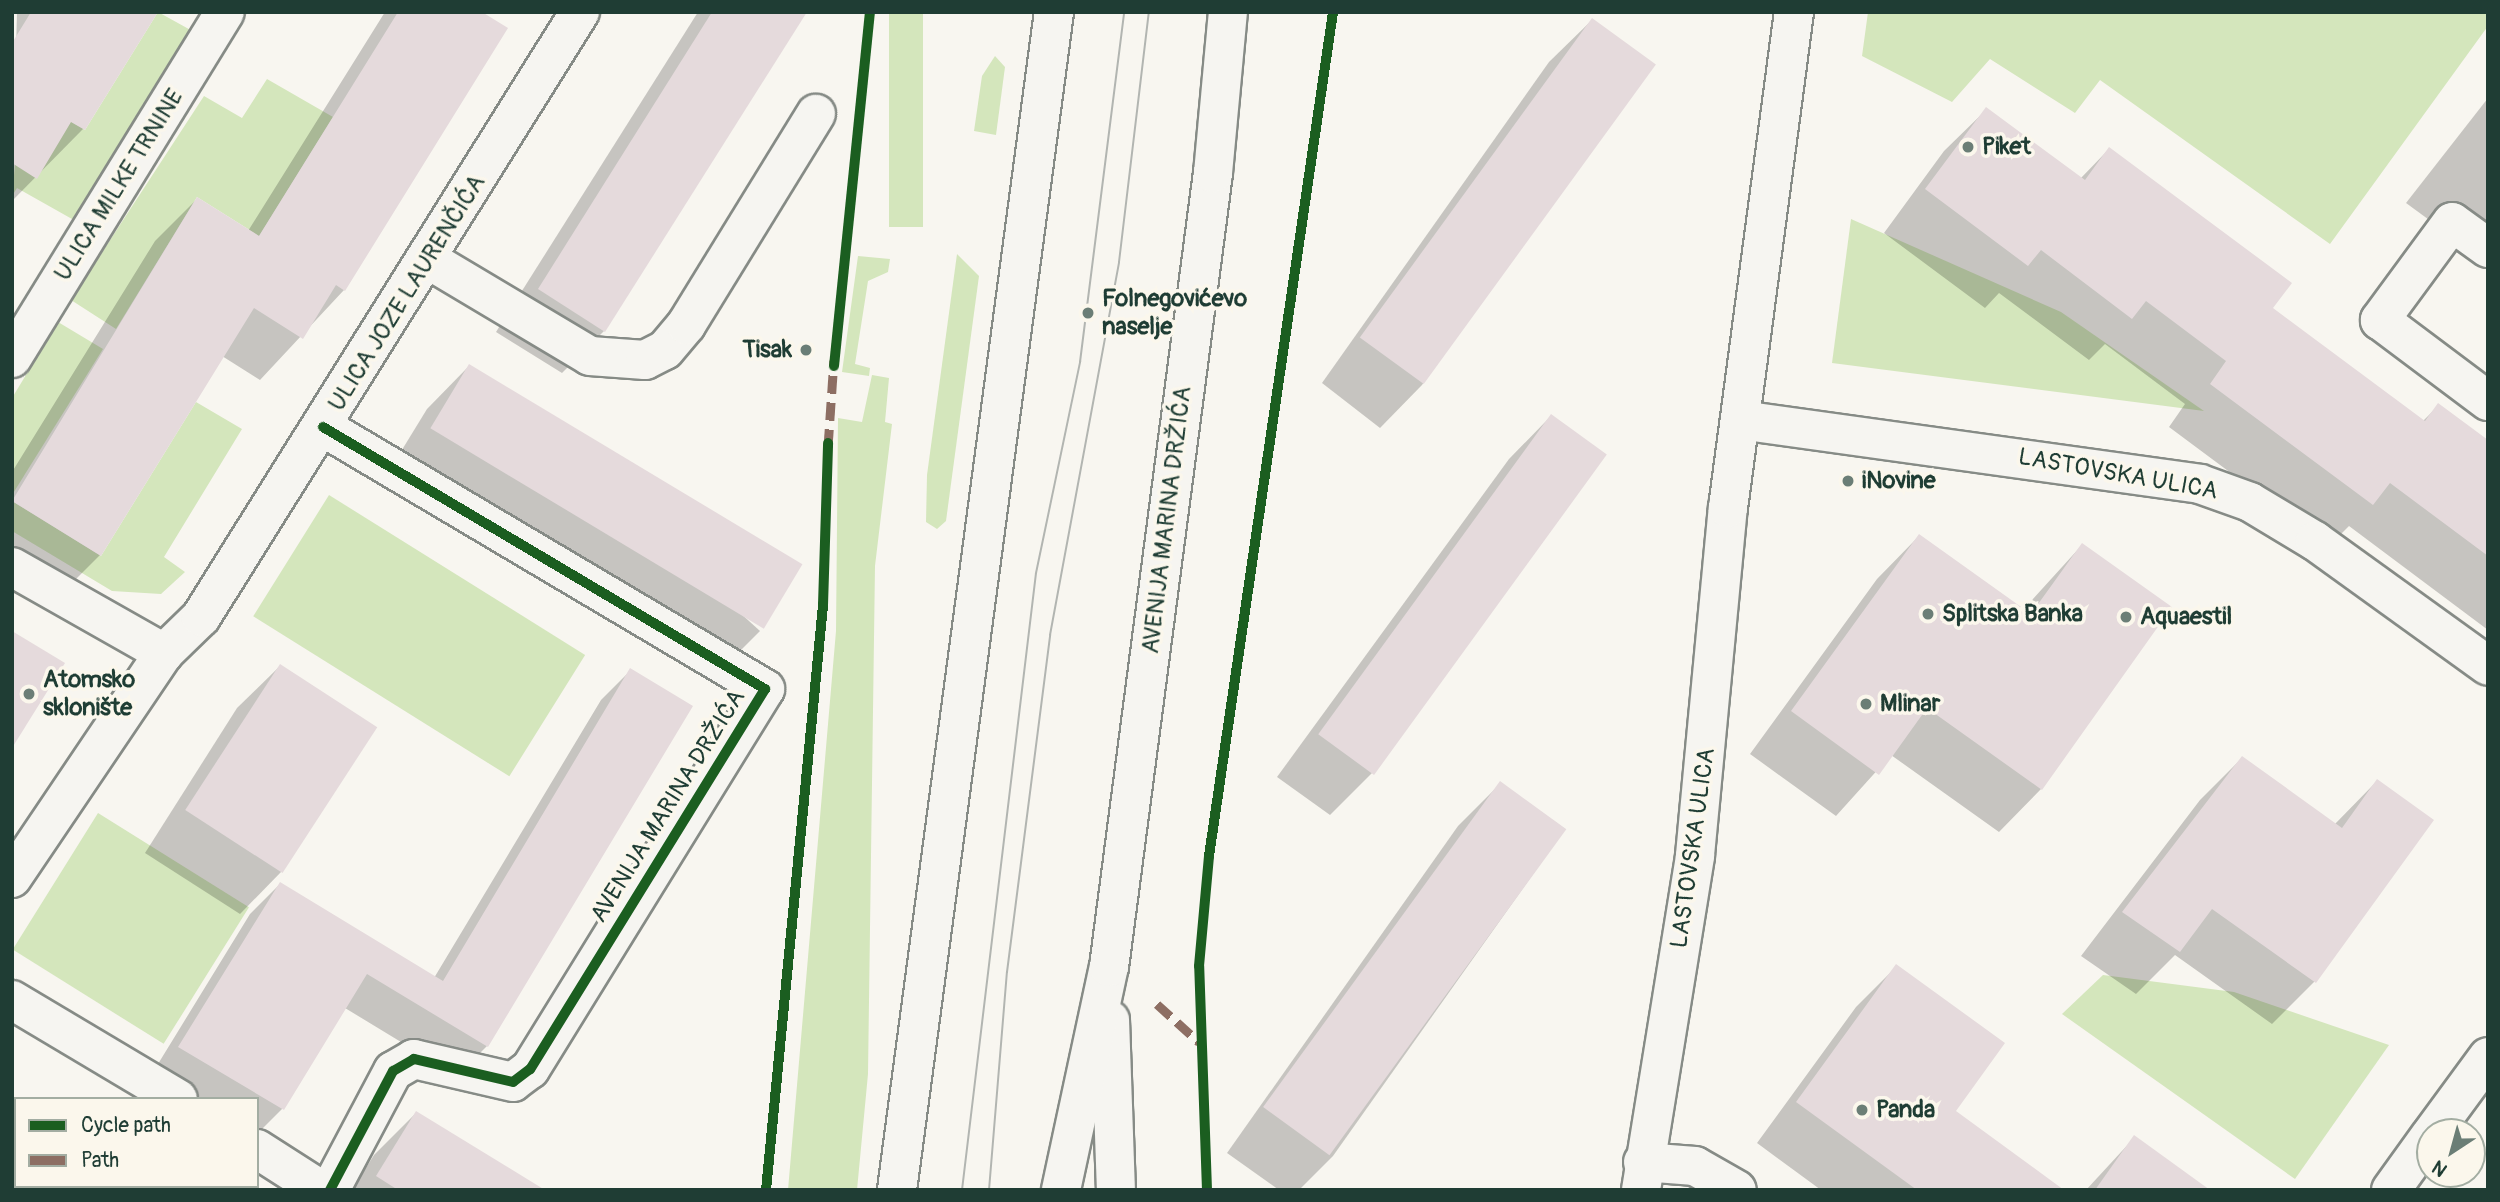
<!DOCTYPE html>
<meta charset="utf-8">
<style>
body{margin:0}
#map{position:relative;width:2500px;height:1202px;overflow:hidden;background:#f8f6f0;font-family:Pangolin,sans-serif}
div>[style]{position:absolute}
.green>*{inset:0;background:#d4e6bc;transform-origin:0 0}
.shadow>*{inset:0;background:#0003}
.building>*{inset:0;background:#e5dadc;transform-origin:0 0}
.roads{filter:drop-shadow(2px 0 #868b86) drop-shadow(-2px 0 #868b86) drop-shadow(0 2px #868b86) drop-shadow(0 -2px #868b86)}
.street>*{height:38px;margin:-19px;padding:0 19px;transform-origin:19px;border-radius:19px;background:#f6f5f1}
.secondary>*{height:38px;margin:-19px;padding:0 19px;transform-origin:19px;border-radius:19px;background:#f6f5f1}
.tram>*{height:2px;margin:-1px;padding:0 1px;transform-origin:1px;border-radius:1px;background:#b2b5b1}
.quiet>*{height:9px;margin-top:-4.5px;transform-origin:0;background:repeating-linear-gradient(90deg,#8d6e63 0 18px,transparent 0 27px)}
.cycleway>*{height:10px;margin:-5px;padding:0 5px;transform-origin:5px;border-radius:5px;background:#1b5e20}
.dots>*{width:19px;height:19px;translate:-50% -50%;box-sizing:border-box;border:4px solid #fbf7ec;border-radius:50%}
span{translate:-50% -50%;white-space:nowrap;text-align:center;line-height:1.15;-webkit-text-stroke:7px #fbf7ec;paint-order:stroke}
.poi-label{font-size:24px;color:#1f3d34;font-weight:700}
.left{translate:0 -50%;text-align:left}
.right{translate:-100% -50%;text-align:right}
.street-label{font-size:24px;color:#1f3d34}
.frame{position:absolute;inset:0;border:14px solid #1f3d34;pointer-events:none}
.legend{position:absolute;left:14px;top:1097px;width:245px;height:91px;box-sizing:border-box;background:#fbf7ec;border:2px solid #a3ada2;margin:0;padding:9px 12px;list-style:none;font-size:21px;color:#1f3d34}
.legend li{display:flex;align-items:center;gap:14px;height:35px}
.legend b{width:35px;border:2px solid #a3ada2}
.north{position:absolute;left:2416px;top:1118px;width:70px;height:70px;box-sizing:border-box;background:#fbf7ec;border:2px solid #a3ada2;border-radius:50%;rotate:216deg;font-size:19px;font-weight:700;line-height:28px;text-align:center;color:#1f3d34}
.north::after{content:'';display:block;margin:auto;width:24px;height:32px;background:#6b7e76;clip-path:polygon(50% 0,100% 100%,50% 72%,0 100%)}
</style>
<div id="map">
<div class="green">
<i style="clip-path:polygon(158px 12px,196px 33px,88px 211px,72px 219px,17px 188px,12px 196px,22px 92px,85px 130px)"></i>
<i style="left:889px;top:12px;width:34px;height:215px"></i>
<i style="clip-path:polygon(1868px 12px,2488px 12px,2488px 26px,2330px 244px,2100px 80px,2075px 113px,1990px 59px,1952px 102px,1862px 56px)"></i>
<i style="clip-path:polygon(995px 56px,1005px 67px,996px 135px,974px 131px,982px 76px)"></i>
<i style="clip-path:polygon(267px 79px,333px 117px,259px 236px,197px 197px,116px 329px,71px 300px,204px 96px,242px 118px)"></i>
<i style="clip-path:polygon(1851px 219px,2061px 312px,2204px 411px,1832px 363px)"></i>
<i style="clip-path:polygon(957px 254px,979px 276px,946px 521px,937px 529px,926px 522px,927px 475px)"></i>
<i style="clip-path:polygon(858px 256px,890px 259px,888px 272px,868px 281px,866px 294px,855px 364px,870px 368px,869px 376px,842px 372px)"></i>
<i style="clip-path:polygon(58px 322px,103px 349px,12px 495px,12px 398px)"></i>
<i style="clip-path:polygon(872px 375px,889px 378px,885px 422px,892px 424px,875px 566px,868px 1074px,857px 1190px,788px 1190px,836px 631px,838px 418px,862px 422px)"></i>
<i style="clip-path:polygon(196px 402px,242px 429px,164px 557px,185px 572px,161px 594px,112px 591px,12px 531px,12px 501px,101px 556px)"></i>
<i style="left:329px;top:495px;width:302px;height:143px;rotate:32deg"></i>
<i style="left:98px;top:813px;width:178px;height:161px;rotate:32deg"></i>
<i style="clip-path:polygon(2103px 975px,2234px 992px,2389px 1045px,2295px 1179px,2062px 1014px)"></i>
<i style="left:101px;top:1186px;width:91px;height:5px"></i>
</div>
<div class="shadow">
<i style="clip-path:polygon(17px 12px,156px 12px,83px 129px,12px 201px)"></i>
<i style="clip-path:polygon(385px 12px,479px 12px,344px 290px,260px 380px,222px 356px,100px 555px,58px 597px,12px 569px,12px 472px,155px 241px,197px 199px,248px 231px)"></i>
<i style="clip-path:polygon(698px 12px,805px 12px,604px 331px,562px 373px,496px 332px)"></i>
<i style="clip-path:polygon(1592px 20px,1654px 65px,1422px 385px,1380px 428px,1322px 383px,1549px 62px)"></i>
<i style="clip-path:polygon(2488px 98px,2488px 263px,2406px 203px)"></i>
<i style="clip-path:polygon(1987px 109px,2080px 179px,2109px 149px,2271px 308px,2422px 422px,2439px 405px,2488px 442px,2488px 630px,2349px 526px,2329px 546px,2169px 427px,2185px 404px,2105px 344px,2089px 360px,1999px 293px,1985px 308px,1884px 233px,1944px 151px)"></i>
<i style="clip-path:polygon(469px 366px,760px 631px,718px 673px,389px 471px,427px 409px)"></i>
<i style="clip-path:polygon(1551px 416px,1604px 455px,1372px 773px,1330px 815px,1277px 777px,1509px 459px)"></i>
<i style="clip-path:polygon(1919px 536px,2023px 610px,2082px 545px,2170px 607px,2041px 789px,1999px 832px,1891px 755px,1836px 816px,1750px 754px,1877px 579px)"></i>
<i style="clip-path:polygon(280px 666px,282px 871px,240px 914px,145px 853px,237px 708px)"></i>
<i style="clip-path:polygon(630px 671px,487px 1046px,457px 1076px,345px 1008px,283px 1108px,257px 1134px,257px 1099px,186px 1099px,150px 1077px,250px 914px,280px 884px,434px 978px,601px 700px)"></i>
<i style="clip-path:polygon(2242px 758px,2334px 825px,2377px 781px,2315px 981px,2272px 1024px,2175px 955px,2136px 994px,2081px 956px,2200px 800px)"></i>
<i style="clip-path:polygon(1501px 783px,1565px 829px,1333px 1156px,1299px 1190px,1279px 1190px,1227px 1153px,1458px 826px)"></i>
<i style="clip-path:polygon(1896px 967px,1953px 1111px,2061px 1190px,1821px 1190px,1757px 1143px,1856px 1007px)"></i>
<i style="clip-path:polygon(416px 1113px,542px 1190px,352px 1190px,374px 1155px)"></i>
<i style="clip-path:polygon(2134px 1138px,2207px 1190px,2086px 1190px)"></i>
<i style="clip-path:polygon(16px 1173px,16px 1186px,84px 1186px,12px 1190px)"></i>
</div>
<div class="building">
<i style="clip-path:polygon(31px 12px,158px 12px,85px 130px,71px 122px,37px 179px,12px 163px,12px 43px)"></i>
<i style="clip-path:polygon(398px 12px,482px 12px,508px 28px,345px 291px,336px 285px,303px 339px,254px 308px,101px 556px,12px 501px,197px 197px,259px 236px)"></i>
<i style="clip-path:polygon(712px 12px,807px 12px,605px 332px,538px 289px)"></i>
<i style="left:1592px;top:18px;width:79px;height:395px;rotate:36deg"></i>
<i style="clip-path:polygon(1986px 107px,2085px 180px,2109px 147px,2292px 283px,2273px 308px,2425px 421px,2438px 403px,2488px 440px,2488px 556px,2390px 483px,2373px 505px,2210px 384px,2226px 361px,2146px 301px,2132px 319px,2041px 250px,2028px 266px,1925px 189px)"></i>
<i style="left:469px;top:364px;width:389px;height:75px;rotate:31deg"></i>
<i style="left:1551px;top:414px;width:69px;height:396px;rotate:36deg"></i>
<i style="clip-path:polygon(1919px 534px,2031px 614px,2082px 543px,2172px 607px,2042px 790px,1927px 708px,1879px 775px,1791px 711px)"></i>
<i style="clip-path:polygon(12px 631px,65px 663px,12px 748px)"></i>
<i style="left:280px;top:664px;width:116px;height:174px;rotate:33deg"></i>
<i style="clip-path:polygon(630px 668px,693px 706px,488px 1047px,367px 974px,284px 1110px,178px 1047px,280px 882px,443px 981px)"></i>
<i style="clip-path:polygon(2242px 756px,2342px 828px,2377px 779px,2434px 820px,2316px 983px,2212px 909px,2180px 952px,2122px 912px)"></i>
<i style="left:1500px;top:781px;width:82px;height:403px;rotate:36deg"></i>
<i style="clip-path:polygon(1896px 964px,2005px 1043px,1956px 1111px,2064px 1190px,1917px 1190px,1796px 1102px)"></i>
<i style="clip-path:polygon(416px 1111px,545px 1190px,398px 1190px,376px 1176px)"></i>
<i style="clip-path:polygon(2134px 1135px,2210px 1190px,2095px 1190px)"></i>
</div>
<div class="roads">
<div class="street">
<i style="left:2488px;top:248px;width:44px;rotate:-144.2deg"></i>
<i style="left:2452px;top:222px;width:122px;rotate:126.3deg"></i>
<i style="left:2380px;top:320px;width:135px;rotate:36.9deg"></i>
<i style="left:429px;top:260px;width:187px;rotate:30.8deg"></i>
<i style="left:590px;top:356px;width:55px;rotate:4.2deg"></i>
<i style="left:645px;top:360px;width:22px;rotate:-27deg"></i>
<i style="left:665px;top:350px;width:33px;rotate:-50deg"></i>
<i style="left:686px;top:325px;width:248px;rotate:-58.4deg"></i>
<i style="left:12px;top:358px;width:406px;rotate:-58.4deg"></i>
<i style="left:1740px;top:420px;width:464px;rotate:7.9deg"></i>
<i style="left:2200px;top:484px;width:53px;rotate:19.8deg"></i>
<i style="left:2250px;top:502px;width:76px;rotate:31deg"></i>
<i style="left:2315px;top:541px;width:213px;rotate:35.8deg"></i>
<i style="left:323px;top:427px;width:514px;rotate:30.66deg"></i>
<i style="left:765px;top:689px;width:447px;rotate:121.7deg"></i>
<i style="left:530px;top:1069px;width:21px;rotate:143deg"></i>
<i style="left:513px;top:1082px;width:102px;rotate:-166.9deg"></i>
<i style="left:414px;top:1059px;width:24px;rotate:150deg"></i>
<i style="left:393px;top:1071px;width:135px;rotate:117.9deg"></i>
<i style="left:12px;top:567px;width:175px;rotate:29.5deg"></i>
<i style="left:12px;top:878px;width:272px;rotate:-56deg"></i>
<i style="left:164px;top:653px;width:52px;rotate:-44.2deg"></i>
<i style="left:201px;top:617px;width:714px;rotate:-57.94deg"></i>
<i style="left:12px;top:1000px;width:193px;rotate:30.8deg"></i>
<i style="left:2433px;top:1132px;width:93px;rotate:-53.7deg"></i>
<i style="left:257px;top:1149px;width:76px;rotate:32.6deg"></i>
<i style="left:1643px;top:1162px;width:52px;rotate:4.4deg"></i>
<i style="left:1695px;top:1166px;width:48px;rotate:29.7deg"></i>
<i style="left:2391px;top:1190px;width:67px;rotate:-54.2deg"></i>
</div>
<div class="secondary">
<i style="left:1110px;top:1020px;width:170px;rotate:88deg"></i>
<i style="left:897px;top:1190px;width:1188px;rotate:-82.41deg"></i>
<i style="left:1061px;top:1190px;width:228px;rotate:-77.9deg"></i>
<i style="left:1109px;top:967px;width:801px;rotate:-82.54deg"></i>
<i style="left:1213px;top:173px;width:162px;rotate:-84.7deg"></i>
<i style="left:1641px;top:1190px;width:339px;rotate:-80.8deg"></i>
<i style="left:1695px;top:855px;width:349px;rotate:-84.6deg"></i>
<i style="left:1728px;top:508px;width:500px;rotate:-82.42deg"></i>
</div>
</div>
<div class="tram">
<i style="left:962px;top:1190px;width:621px;rotate:-83.16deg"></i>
<i style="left:1036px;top:573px;width:216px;rotate:-78.2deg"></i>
<i style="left:1080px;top:362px;width:353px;rotate:-82.8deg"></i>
<i style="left:989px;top:1190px;width:219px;rotate:-85.3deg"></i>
<i style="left:1007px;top:972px;width:340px;rotate:-82.7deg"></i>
<i style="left:1050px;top:635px;width:379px;rotate:-79.5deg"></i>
<i style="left:1119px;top:262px;width:252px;rotate:-83.2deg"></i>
</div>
<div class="quiet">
<i style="left:828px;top:447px;width:87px;rotate:-86.1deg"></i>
<i style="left:1157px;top:1004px;width:57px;rotate:42.1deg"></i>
</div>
<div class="cycleway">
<i style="left:834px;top:366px;width:356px;rotate:-84.2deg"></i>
<i style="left:323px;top:427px;width:514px;rotate:30.66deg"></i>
<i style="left:765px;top:689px;width:447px;rotate:121.7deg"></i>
<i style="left:530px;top:1069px;width:21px;rotate:143deg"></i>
<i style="left:513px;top:1082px;width:102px;rotate:-166.9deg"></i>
<i style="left:414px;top:1059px;width:24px;rotate:150deg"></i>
<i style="left:393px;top:1071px;width:135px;rotate:117.9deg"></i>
<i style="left:766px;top:1190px;width:588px;rotate:-84.43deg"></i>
<i style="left:823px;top:605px;width:162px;rotate:-88.2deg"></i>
<i style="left:1207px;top:1190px;width:224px;rotate:-92deg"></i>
<i style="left:1199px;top:966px;width:110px;rotate:-84.8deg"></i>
<i style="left:1209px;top:856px;width:853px;rotate:-81.64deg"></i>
</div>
<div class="dots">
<i style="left:1968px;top:147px;background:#6b7e76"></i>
<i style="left:1088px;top:313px;background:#6b7e76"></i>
<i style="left:806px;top:350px;background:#6b7e76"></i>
<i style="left:1848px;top:481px;background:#6b7e76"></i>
<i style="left:1928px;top:614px;background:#6b7e76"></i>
<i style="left:2126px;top:617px;background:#6b7e76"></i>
<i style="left:29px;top:694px;background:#6b7e76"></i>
<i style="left:1866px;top:704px;background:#6b7e76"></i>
<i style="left:1862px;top:1110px;background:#6b7e76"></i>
</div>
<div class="poi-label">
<span class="left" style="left:1982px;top:147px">Piket</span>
<span class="left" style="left:1102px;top:313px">Folnegovićevo<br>naselje</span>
<span class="right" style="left:792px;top:350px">Tisak</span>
<span class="left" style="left:1862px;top:481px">iNovine</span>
<span class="left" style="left:1942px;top:614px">Splitska Banka</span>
<span class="left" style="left:2140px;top:617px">Aquaestil</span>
<span class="left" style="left:43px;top:694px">Atomsko<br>sklonište</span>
<span class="left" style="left:1880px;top:704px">Mlinar</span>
<span class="left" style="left:1876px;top:1110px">Panda</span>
</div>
<div class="street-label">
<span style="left:119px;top:185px;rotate:-58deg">ULICA MILKE TRNINE</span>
<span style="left:407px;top:293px;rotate:-58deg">ULICA JOZE LAURENČIĆA</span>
<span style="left:2118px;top:474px;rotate:10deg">LASTOVSKA ULICA</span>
<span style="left:1167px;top:520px;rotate:-83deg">AVENIJA MARINA DRŽIĆA</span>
<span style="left:668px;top:806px;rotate:-58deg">AVENIJA MARINA DRŽIĆA</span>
<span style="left:1693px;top:848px;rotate:-82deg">LASTOVSKA ULICA</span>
</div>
<div class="frame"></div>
<ul class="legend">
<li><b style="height:9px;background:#1b5e20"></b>Cycle path</li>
<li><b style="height:9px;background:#8d6e63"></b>Path</li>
</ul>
<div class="north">N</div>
</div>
